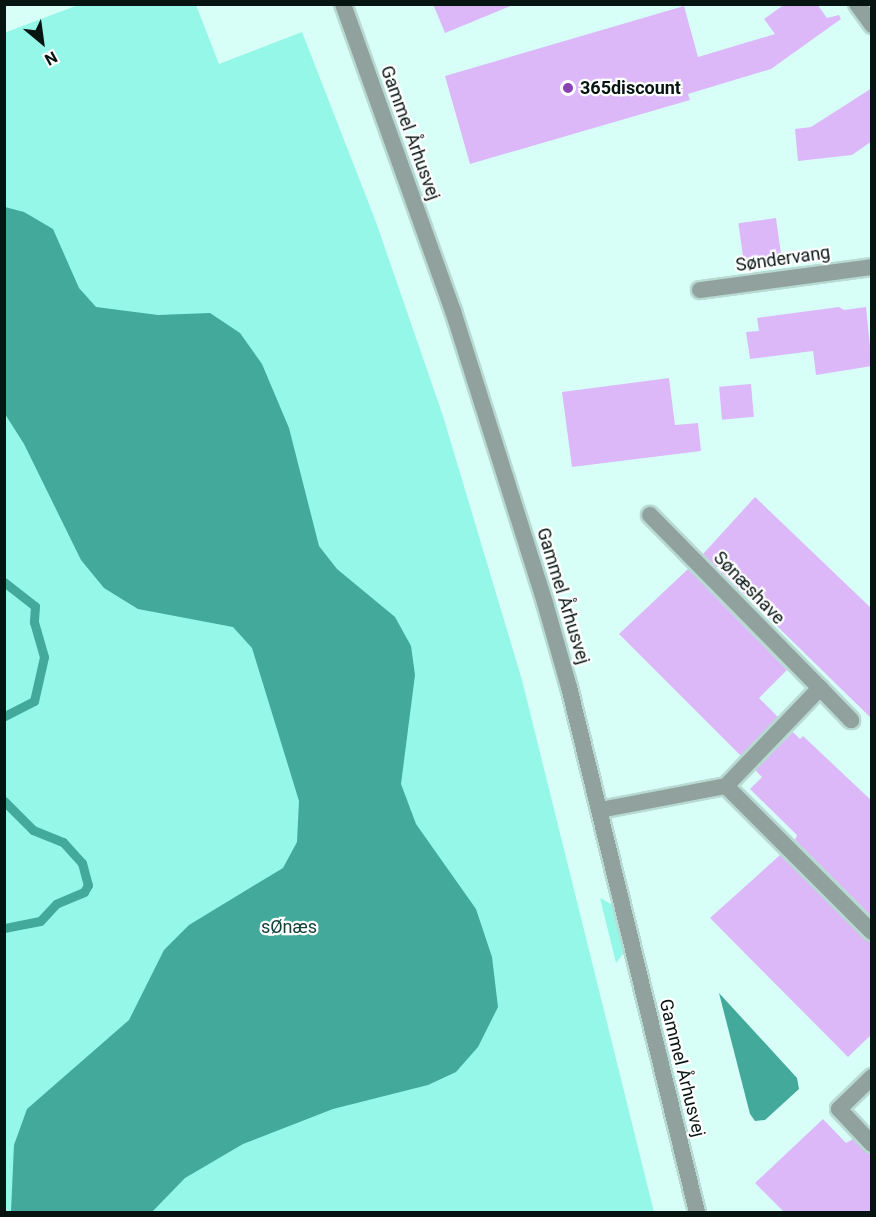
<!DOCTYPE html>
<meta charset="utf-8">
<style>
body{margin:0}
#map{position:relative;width:876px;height:1217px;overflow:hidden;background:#d8fff7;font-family:Roboto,sans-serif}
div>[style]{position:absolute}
.green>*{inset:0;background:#94f7e8}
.water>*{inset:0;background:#42a99b}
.stream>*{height:9px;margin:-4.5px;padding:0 4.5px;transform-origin:4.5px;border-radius:4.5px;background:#42a99b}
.building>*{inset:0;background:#dcb8f9;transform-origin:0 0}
.roads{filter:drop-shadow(2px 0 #b7dad2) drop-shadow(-2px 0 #b7dad2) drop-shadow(0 2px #b7dad2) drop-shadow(0 -2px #b7dad2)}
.minor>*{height:16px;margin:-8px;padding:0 8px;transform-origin:8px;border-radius:8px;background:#91a19e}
.tertiary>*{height:16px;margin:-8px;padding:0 8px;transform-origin:8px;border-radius:8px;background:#91a19e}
.dots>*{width:16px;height:16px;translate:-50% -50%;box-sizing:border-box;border:3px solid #fff;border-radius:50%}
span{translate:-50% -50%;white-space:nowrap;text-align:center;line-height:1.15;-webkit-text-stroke:4.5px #fff;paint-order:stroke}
.poi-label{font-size:18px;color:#071512;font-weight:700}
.left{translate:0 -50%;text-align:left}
.street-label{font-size:18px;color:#071512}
.park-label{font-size:18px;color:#14423c}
.frame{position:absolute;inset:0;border:6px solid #071512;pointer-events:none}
.north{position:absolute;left:12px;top:12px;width:60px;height:60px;-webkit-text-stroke:4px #fff;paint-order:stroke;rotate:151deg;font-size:16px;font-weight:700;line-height:24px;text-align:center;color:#071512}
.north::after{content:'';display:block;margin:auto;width:21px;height:27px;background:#071512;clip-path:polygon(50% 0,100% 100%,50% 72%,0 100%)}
</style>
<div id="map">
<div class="green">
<i style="clip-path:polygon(78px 5px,196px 5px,219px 64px,302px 32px,376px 222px,443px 416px,522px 680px,654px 1212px,5px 1212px,4px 33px)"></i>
<i style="clip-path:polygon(600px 898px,615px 906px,626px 950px,616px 963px)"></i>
</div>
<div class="water">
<i style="clip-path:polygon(5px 207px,24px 212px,53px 229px,79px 288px,96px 307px,158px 315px,210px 313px,240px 333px,262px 364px,289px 428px,319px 546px,337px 569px,395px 617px,411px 646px,415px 675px,401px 784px,416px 824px,476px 909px,492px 957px,498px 1007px,478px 1047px,456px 1072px,428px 1085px,333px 1109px,243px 1144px,185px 1178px,152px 1212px,11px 1212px,14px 1145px,27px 1109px,129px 1020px,164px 950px,189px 925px,283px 868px,297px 842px,299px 801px,252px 648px,233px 627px,138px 609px,104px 588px,81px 560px,24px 444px,5px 414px)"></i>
<i style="clip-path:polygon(719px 993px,797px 1078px,799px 1089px,765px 1120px,755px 1121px,750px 1114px)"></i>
</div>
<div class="stream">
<i style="left:4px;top:582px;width:39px;rotate:38deg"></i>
<i style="left:35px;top:606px;width:16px;rotate:94deg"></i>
<i style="left:34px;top:622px;width:36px;rotate:74deg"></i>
<i style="left:44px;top:657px;width:45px;rotate:102.8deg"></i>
<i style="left:34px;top:701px;width:34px;rotate:153deg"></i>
<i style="left:4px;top:801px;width:41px;rotate:45deg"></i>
<i style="left:33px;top:830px;width:32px;rotate:22deg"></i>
<i style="left:63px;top:842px;width:28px;rotate:48deg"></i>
<i style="left:82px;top:863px;width:23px;rotate:75deg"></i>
<i style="left:88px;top:885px;width:8px;rotate:120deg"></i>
<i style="left:84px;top:892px;width:30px;rotate:157deg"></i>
<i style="left:56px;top:904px;width:23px;rotate:133deg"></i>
<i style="left:40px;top:921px;width:37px;rotate:169deg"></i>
</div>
<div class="building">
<i style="clip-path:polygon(433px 4px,513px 4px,513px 5px,445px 33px)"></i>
<i style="clip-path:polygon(785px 4px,817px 4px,827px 18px,839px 15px,841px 19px,771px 69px,688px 94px,690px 100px,470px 164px,445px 76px,684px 6px,698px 57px,775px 34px,764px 19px)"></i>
<i style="clip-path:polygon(872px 88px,872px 141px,852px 155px,798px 161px,795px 129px,811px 127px)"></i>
<i style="left:776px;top:218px;width:42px;height:38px;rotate:82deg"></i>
<i style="clip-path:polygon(839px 307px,844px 310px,866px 307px,872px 366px,816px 375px,813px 351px,750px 359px,746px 332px,759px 331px,757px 318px)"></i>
<i style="clip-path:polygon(669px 378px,675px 425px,698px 423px,701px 451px,572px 467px,562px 392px)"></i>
<i style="left:751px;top:384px;width:33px;height:32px;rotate:85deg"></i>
<i style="clip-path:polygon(755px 497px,872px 609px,872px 719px,703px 554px)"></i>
<i style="clip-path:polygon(688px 569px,787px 670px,759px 698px,778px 717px,741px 756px,619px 634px)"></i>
<i style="clip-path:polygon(793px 732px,800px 739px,803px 736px,872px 801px,872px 917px,795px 840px,797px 835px,750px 789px,762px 777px,755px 770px)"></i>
<i style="clip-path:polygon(780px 855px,872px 942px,872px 1034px,848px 1057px,710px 918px)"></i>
<i style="clip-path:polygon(823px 1119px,846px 1143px,853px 1139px,872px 1154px,872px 1212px,784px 1212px,755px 1183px)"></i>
</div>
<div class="roads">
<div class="minor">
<i style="left:857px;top:4px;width:26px;rotate:54deg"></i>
<i style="left:700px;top:290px;width:174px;rotate:-7.6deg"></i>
<i style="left:650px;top:515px;width:243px;rotate:45.5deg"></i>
<i style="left:726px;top:786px;width:206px;rotate:45deg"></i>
<i style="left:600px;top:810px;width:128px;rotate:-10.8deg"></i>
<i style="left:726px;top:786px;width:136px;rotate:-46.2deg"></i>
<i style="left:820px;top:688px;width:45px;rotate:45.9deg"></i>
<i style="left:872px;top:1077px;width:46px;rotate:135.9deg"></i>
<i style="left:839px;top:1109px;width:48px;rotate:46.7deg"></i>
</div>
<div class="tertiary">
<i style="left:343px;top:4px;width:326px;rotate:70.3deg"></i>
<i style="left:453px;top:311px;width:306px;rotate:72.5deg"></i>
<i style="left:545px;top:603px;width:87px;rotate:74.1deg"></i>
<i style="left:569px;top:687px;width:540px;rotate:76.3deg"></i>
</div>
</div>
<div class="dots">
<i style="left:568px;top:88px;background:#8942b5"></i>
</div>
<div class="poi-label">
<span class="left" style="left:580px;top:88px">365discount</span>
</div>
<div class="street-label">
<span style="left:410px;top:133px;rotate:70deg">Gammel Århusvej</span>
<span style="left:783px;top:259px;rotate:-8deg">Søndervang</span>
<span style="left:749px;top:588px;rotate:46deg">Sønæshave</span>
<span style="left:563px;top:596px;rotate:73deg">Gammel Århusvej</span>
<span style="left:682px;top:1068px;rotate:76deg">Gammel Århusvej</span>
</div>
<div class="park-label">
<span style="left:289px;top:927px">sØnæs</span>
</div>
<div class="frame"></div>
<div class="north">N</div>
</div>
